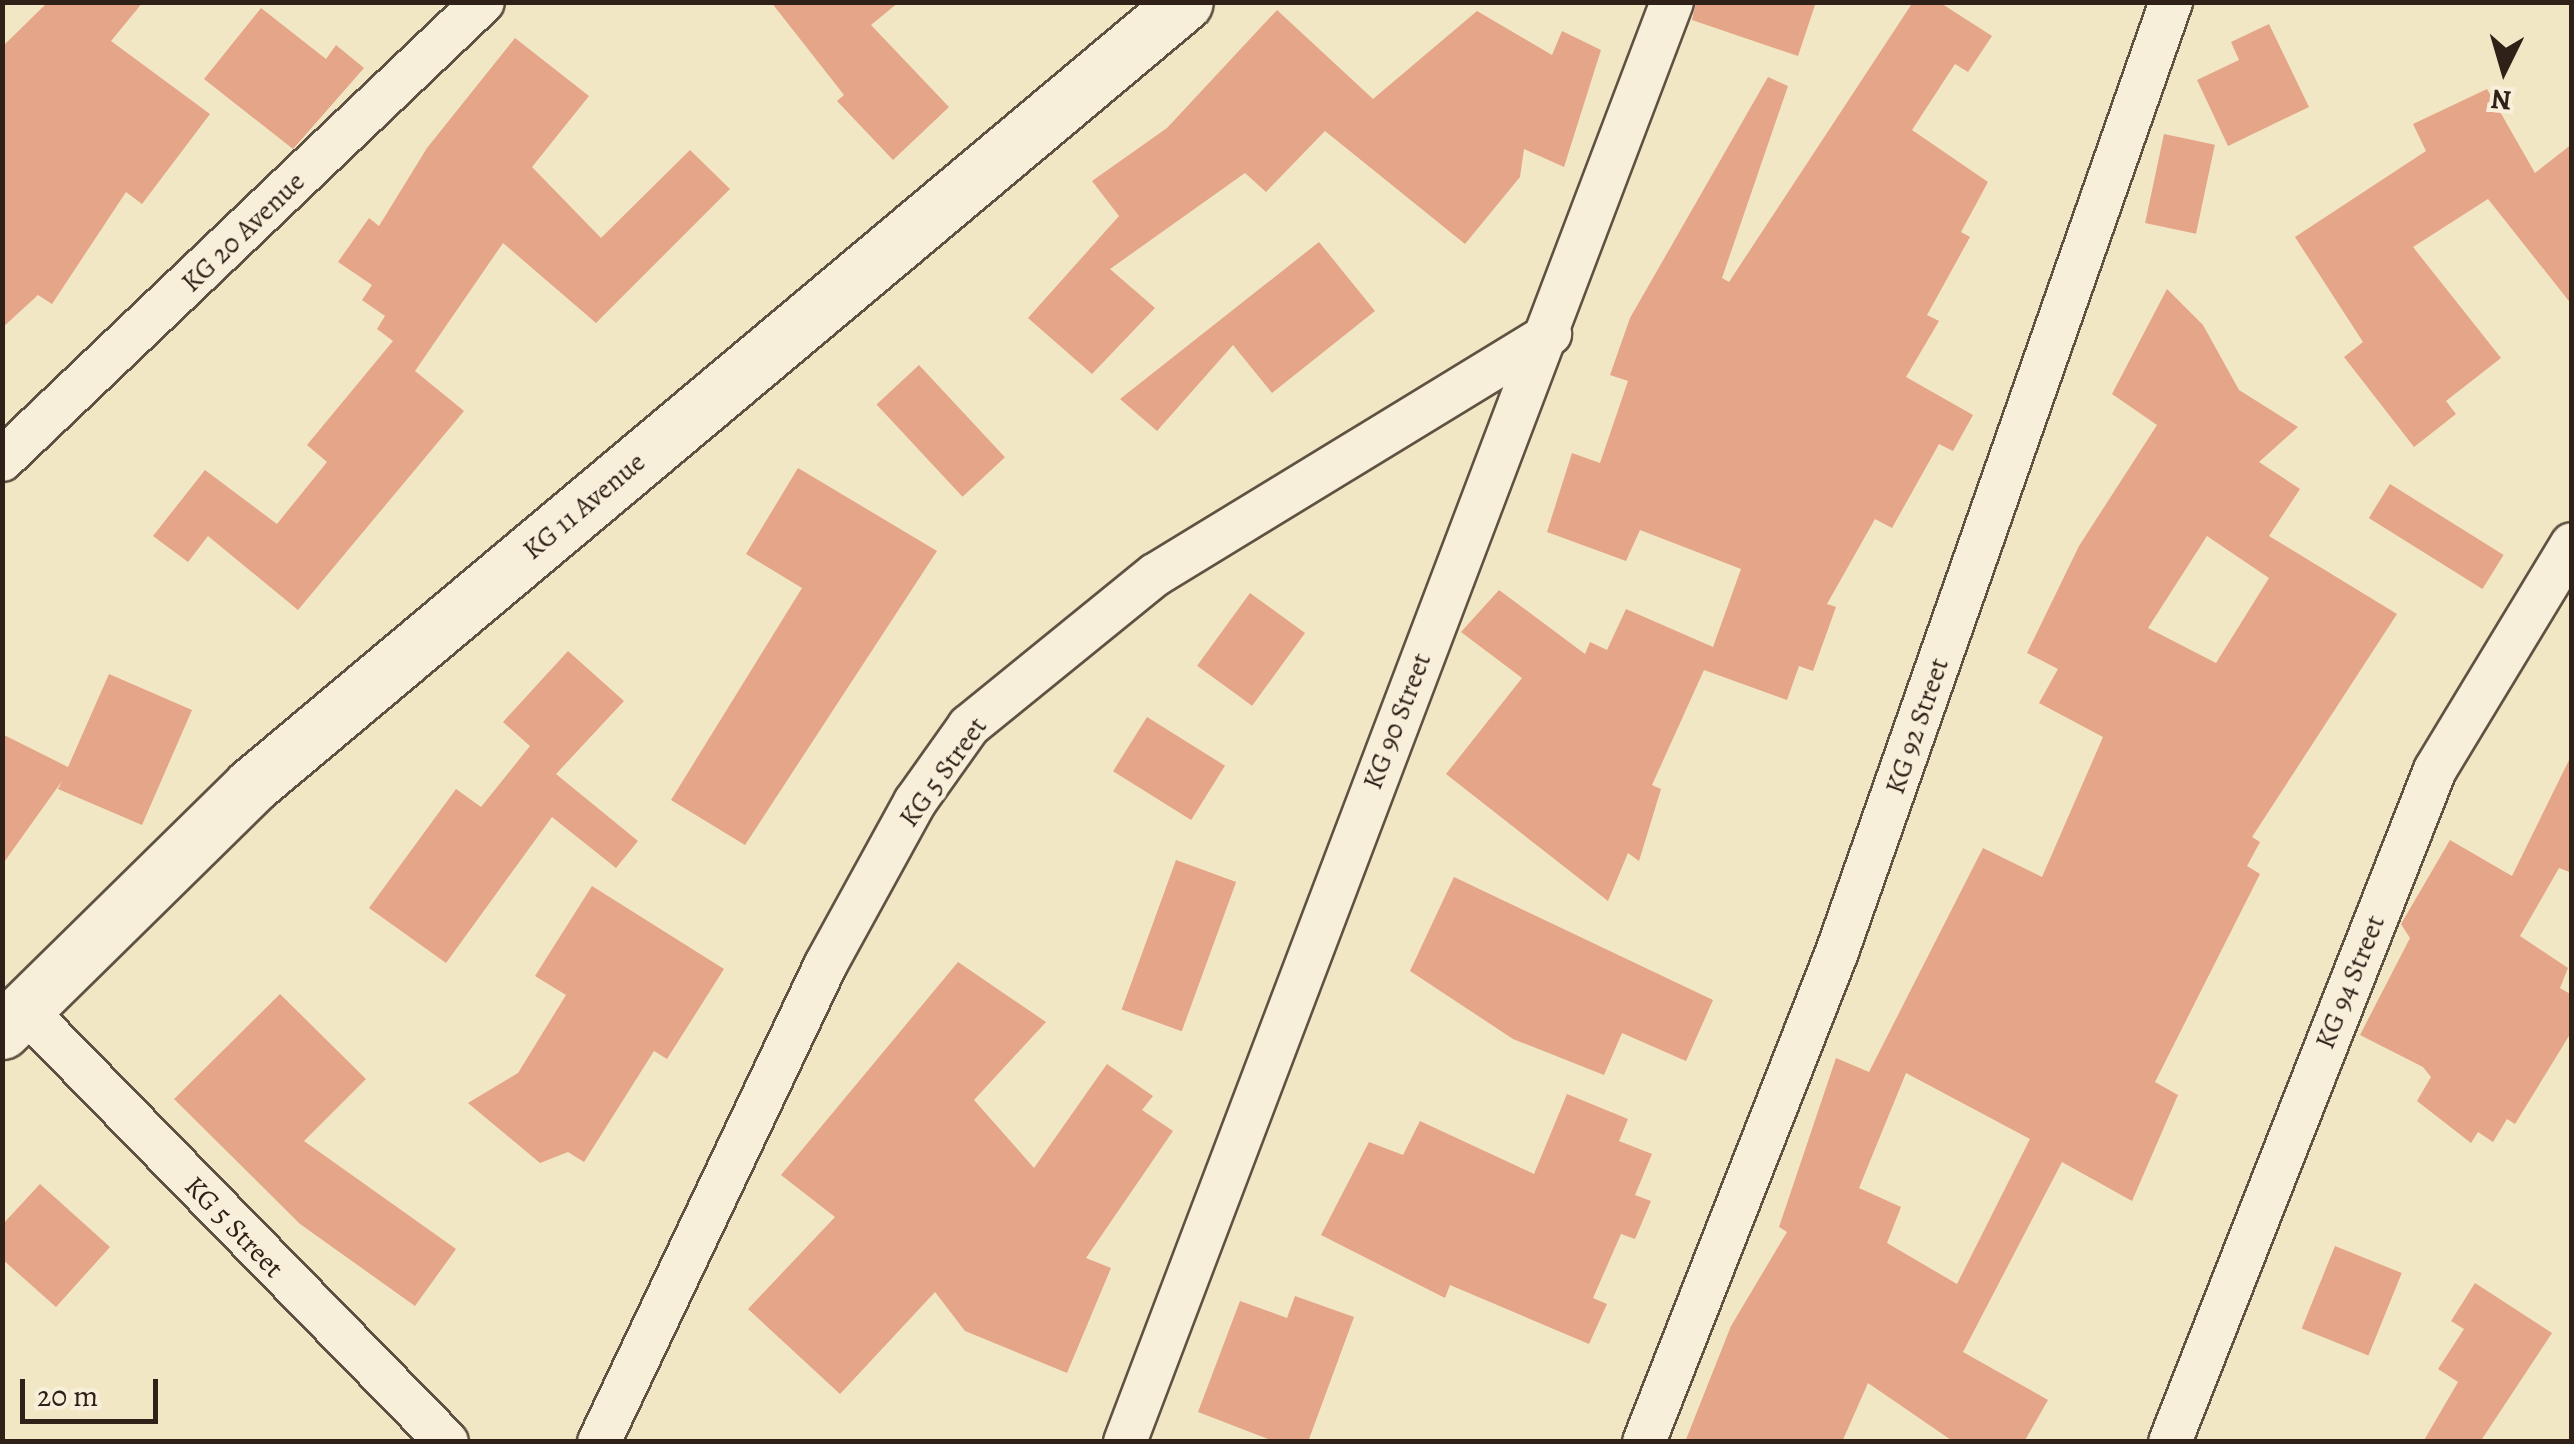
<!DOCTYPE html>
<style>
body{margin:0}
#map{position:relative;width:2574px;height:1444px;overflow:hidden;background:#f2e7c4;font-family:Alegreya,serif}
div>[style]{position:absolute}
.building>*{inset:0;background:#e4a589;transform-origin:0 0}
.roads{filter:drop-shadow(2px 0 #605243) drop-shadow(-2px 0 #605243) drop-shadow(0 2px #605243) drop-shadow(0 -2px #605243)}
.street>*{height:42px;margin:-21px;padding:0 21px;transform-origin:21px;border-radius:21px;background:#f7efd9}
.secondary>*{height:55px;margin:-27.5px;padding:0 27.5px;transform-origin:27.5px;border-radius:27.5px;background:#f7efd9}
span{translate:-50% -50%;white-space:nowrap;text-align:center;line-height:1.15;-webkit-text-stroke:9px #f7efd9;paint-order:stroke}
.street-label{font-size:28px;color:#2f2018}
.frame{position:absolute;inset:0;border:5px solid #2f2018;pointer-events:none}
.north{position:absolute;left:2454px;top:20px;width:100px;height:100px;-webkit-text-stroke:8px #f7efd9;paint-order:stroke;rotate:185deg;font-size:28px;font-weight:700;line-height:40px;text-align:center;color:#2f2018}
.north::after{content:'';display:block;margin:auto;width:35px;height:45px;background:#2f2018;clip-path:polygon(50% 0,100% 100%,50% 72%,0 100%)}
.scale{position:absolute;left:20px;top:1379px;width:138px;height:45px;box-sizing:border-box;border:5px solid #2f2018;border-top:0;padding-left:12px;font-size:30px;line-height:35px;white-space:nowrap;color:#2f2018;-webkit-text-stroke:8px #f7efd9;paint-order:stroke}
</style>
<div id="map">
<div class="building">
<i style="clip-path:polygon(48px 2px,143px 2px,111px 41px,210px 114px,142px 204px,126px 192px,52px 304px,38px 295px,2px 328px,2px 47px)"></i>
<i style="clip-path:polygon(771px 2px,899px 2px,871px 25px,949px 107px,893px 160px,837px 101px,844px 95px)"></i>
<i style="clip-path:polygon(1696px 2px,1816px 2px,1798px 56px,1692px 20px)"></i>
<i style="clip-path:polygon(1913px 2px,1939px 2px,1992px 36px,1968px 72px,1955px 64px,1912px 130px,1988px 182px,1961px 232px,1970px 237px,1927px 315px,1939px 321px,1906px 377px,1973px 415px,1953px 451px,1939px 444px,1892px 528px,1875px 519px,1827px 604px,1836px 607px,1813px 671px,1799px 666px,1787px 700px,1704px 670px,1652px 785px,1661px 789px,1639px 861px,1628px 853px,1608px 901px,1446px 774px,1522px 678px,1461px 632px,1499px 590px,1585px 654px,1590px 642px,1607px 650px,1626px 609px,1713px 647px,1741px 569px,1640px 530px,1626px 561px,1547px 532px,1572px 453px,1600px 463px,1628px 381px,1610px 375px,1630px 318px,1768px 77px,1788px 86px,1722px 278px,1729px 282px)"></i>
<i style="clip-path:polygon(261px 8px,326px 59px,336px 45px,364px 68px,293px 149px,204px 79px)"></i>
<i style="clip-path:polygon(1277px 10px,1373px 99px,1477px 11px,1552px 55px,1562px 31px,1601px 50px,1564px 167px,1524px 149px,1520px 177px,1465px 244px,1325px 131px,1266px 192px,1245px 173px,1110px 269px,1155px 308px,1092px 374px,1028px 318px,1119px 216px,1092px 181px,1167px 128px)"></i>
<i style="clip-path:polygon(2269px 24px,2309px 107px,2228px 146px,2197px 80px,2239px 60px,2231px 42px)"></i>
<i style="clip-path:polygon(515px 38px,589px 96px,532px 167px,601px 238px,690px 150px,730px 189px,596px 323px,503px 243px,415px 371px,464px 411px,298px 610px,208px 536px,188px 562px,153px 536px,205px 470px,277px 524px,327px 462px,307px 445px,393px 341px,377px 329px,385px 316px,362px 300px,372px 285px,338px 262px,369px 218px,379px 226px,427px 148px)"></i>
<i style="clip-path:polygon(2487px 89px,2535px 173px,2572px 144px,2572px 305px,2488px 199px,2413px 247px,2501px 358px,2446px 401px,2456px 414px,2414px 447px,2344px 357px,2363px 342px,2295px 237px,2426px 151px,2413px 124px)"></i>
<i style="left:2164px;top:134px;width:52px;height:91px;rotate:12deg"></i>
<i style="clip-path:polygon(1319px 242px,1375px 311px,1272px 393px,1233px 345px,1157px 431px,1120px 399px)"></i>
<i style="clip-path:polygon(evenodd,2167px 289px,2203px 325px,2239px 390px,2298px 427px,2259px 462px,2300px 489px,2269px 536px,2397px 614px,2252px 837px,2260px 842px,2247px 866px,2260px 874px,2155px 1082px,2178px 1095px,2132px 1201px,2062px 1162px,1963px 1352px,2048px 1400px,2024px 1442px,1954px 1442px,1868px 1383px,1842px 1442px,1685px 1442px,1731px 1326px,1787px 1232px,1779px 1227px,1836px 1058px,1869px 1072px,1983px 848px,2042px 877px,2103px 737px,2039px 703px,2058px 669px,2027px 653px,2079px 546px,2157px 425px,2112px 394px,2167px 289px,2207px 536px,2269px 578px,2216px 663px,2148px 628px,2207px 536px,2167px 289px,1906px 1073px,2030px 1139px,1957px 1284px,1887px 1243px,1901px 1207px,1859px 1188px,1906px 1073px)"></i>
<i style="left:919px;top:365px;width:126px;height:58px;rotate:47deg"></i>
<i style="clip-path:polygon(798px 468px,937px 551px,745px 845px,671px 800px,802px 588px,746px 554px)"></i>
<i style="left:2390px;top:484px;width:134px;height:40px;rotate:32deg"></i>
<i style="left:1250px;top:593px;width:68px;height:90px;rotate:36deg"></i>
<i style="clip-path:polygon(568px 651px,624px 701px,556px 774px,638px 841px,616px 868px,552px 817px,446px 963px,369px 908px,456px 789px,481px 807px,530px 746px,503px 722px)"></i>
<i style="clip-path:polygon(109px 674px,192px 710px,142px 825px,58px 789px,62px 781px,2px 865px,2px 734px,68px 767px)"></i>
<i style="left:1147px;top:717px;width:92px;height:64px;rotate:32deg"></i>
<i style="clip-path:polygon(2572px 754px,2572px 873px,2559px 868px,2520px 936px,2568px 968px,2560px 988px,2572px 995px,2572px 1031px,2515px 1124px,2507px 1119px,2493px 1142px,2478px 1132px,2471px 1143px,2417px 1101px,2431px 1077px,2423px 1067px,2360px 1035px,2410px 938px,2401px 924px,2450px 840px,2512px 876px)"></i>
<i style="left:1176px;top:860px;width:64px;height:159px;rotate:20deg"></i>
<i style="clip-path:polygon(1454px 877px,1713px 1000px,1686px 1061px,1622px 1033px,1604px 1075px,1513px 1039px,1410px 971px)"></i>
<i style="clip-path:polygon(592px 886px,724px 969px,667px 1059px,654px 1051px,584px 1162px,568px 1152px,540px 1163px,468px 1103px,518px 1073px,566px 995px,535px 976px)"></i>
<i style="clip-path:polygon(958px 962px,1046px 1022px,974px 1100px,1034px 1168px,1107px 1064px,1153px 1096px,1142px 1110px,1173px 1131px,1086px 1258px,1111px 1268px,1067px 1373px,965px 1331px,935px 1292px,840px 1394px,748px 1309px,835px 1217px,781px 1175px)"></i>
<i style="clip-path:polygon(280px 994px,366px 1079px,304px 1141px,456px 1249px,415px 1306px,300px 1224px,174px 1099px)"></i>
<i style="clip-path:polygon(1567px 1094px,1628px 1119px,1619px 1141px,1652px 1154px,1635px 1195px,1651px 1201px,1635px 1239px,1621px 1234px,1593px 1298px,1607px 1304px,1589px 1344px,1450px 1285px,1445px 1298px,1321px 1235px,1369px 1142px,1403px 1155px,1420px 1121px,1534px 1174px)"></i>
<i style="clip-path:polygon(40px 1184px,110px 1247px,56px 1307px,2px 1259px,2px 1225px)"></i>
<i style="left:2335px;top:1246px;width:72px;height:89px;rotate:22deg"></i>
<i style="clip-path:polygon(2475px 1283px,2552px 1333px,2480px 1442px,2423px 1442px,2458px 1382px,2438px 1369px,2464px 1329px,2451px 1321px)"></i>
<i style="clip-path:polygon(1295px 1296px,1354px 1317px,1308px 1442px,1276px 1442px,1198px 1412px,1240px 1301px,1287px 1318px)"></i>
</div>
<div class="roads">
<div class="street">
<i style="left:2px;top:460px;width:664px;rotate:-43.6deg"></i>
<i style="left:24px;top:1009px;width:605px;rotate:45.67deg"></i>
<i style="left:599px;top:1442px;width:529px;rotate:-64.6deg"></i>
<i style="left:826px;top:964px;width:185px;rotate:-61.2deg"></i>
<i style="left:915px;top:802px;width:93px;rotate:-54.6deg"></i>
<i style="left:969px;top:726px;width:240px;rotate:-39.1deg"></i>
<i style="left:1155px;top:575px;width:463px;rotate:-31.4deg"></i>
<i style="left:1125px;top:1442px;width:1540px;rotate:-69.2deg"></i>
<i style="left:1644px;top:1442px;width:527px;rotate:-68.5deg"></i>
<i style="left:1837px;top:952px;width:1007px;rotate:-70.63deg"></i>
<i style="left:2170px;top:1442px;width:722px;rotate:-68.48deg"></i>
<i style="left:2435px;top:770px;width:264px;rotate:-58.8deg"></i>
</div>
<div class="secondary">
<i style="left:2px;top:1031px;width:349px;rotate:-44.5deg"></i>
<i style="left:251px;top:786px;width:1219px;rotate:-40.01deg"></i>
</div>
</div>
<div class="street-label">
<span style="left:243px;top:232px;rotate:-44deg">KG 20 Avenue</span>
<span style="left:584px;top:506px;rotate:-40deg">KG 11 Avenue</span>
<span style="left:1397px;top:721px;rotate:-69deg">KG 90 Street</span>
<span style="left:1917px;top:726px;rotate:-71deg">KG 92 Street</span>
<span style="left:943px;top:772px;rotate:-54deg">KG 5 Street</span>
<span style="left:2350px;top:982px;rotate:-68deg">KG 94 Street</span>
<span style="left:234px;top:1227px;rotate:46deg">KG 5 Street</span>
</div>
<div class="frame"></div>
<div class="north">N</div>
<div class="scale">20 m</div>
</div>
